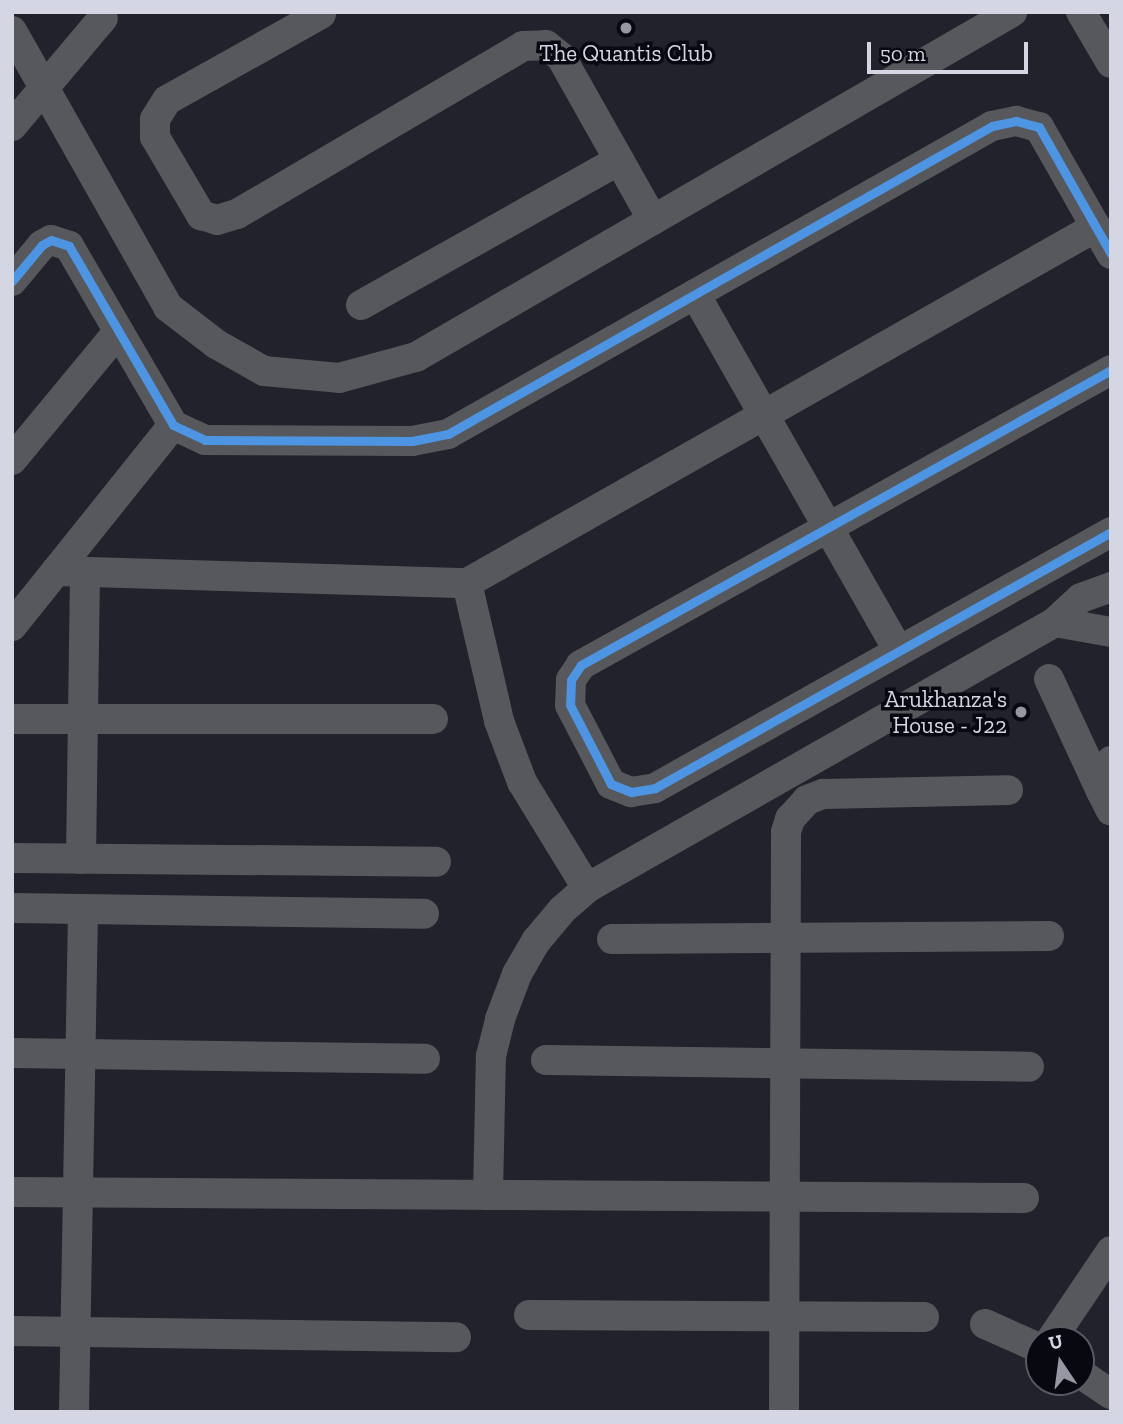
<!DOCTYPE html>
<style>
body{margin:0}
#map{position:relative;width:1123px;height:1424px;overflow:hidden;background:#21222b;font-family:"Zilla Slab",serif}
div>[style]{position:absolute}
.minor>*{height:30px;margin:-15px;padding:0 15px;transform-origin:15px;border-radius:15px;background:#57585b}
.minor-bridge>*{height:30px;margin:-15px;padding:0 15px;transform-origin:15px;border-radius:15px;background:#57585b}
.cycleway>*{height:9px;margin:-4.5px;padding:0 4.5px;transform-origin:4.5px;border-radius:4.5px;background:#4d94e3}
.dots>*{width:19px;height:19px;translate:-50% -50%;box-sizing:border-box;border:4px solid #080811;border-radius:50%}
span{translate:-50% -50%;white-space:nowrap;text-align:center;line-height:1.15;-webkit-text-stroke:7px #080811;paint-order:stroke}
.poi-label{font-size:23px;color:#d4d6e3}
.right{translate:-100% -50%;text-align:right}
.frame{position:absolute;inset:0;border:14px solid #d4d6e3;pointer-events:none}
.north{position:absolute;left:1025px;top:1326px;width:70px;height:70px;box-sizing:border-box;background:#080811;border:2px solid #5a5a65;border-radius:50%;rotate:347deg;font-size:19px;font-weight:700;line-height:28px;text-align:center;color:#d4d6e3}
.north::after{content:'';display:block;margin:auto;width:24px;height:32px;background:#9597a3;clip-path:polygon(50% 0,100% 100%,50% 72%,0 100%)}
.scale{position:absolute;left:867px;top:42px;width:161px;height:32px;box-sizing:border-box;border:4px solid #d4d6e3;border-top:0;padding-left:9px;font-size:21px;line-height:24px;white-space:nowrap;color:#d4d6e3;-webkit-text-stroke:5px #080811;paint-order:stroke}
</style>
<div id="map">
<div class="minor">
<i style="left:1081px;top:12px;width:59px;rotate:59.5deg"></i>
<i style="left:321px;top:14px;width:176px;rotate:150.8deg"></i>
<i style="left:167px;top:100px;width:22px;rotate:122deg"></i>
<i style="left:155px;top:119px;width:18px;rotate:90deg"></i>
<i style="left:155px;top:137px;width:91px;rotate:59.5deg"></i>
<i style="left:201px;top:215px;width:17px;rotate:17deg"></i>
<i style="left:217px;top:220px;width:21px;rotate:-17deg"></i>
<i style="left:237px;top:214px;width:332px;rotate:-30.4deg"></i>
<i style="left:523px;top:46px;width:23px;rotate:-2deg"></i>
<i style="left:546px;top:45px;width:19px;rotate:39deg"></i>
<i style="left:561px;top:57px;width:187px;rotate:60.6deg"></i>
<i style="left:12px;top:31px;width:317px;rotate:60.5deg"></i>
<i style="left:168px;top:307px;width:61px;rotate:37.6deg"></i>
<i style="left:216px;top:344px;width:55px;rotate:29.4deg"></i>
<i style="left:264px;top:371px;width:75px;rotate:5.3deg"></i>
<i style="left:339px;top:378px;width:80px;rotate:-15.3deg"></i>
<i style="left:416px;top:357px;width:689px;rotate:-30.06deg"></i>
<i style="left:12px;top:281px;width:47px;rotate:-50.2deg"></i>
<i style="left:42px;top:245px;width:10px;rotate:-29deg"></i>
<i style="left:51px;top:240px;width:19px;rotate:18deg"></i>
<i style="left:69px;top:246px;width:207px;rotate:59.8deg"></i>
<i style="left:173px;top:425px;width:35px;rotate:25deg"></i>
<i style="left:205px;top:440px;width:207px;rotate:0.3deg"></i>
<i style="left:412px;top:441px;width:37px;rotate:-11deg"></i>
<i style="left:448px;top:434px;width:625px;rotate:-29.52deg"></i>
<i style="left:992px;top:126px;width:25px;rotate:-12deg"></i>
<i style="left:1016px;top:121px;width:24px;rotate:15deg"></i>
<i style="left:1039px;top:127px;width:146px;rotate:60.4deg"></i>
<i style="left:695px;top:294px;width:411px;rotate:60.3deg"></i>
<i style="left:361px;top:305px;width:296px;rotate:-29.3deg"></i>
<i style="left:1111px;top:370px;width:607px;rotate:150.9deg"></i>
<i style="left:581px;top:665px;width:18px;rotate:124deg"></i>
<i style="left:571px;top:680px;width:25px;rotate:92deg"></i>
<i style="left:570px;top:705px;width:89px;rotate:62.6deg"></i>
<i style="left:611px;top:784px;width:22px;rotate:22deg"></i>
<i style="left:631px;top:792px;width:24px;rotate:-9deg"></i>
<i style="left:655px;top:788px;width:523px;rotate:-29.31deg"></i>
<i style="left:12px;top:460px;width:165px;rotate:-50.4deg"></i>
<i style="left:56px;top:571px;width:411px;rotate:1.7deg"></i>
<i style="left:467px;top:583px;width:723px;rotate:-29.51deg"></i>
<i style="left:467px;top:583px;width:142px;rotate:76.9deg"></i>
<i style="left:499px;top:721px;width:65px;rotate:69.3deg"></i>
<i style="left:522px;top:782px;width:124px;rotate:58.5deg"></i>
<i style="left:1055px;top:622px;width:57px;rotate:10.1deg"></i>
<i style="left:12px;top:626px;width:258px;rotate:-51.3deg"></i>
<i style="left:1049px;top:679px;width:123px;rotate:65.1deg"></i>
<i style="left:12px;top:719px;width:421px"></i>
<i style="left:1111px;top:761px;width:16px;rotate:130deg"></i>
<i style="left:1101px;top:773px;width:18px;rotate:90deg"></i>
<i style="left:1101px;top:791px;width:22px;rotate:63deg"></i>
<i style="left:12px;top:858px;width:424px;rotate:0.5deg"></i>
<i style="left:81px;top:859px;width:286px;rotate:-89.2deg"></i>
<i style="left:12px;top:908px;width:412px;rotate:0.8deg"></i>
<i style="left:612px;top:939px;width:437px;rotate:-0.4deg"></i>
<i style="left:12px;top:1053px;width:413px;rotate:0.8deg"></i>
<i style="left:546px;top:1060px;width:483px;rotate:0.8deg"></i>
<i style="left:12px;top:1192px;width:1012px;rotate:0.34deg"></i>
<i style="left:488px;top:1195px;width:139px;rotate:-88.8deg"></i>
<i style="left:491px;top:1056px;width:38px;rotate:-76deg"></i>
<i style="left:500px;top:1019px;width:48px;rotate:-69.3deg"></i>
<i style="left:517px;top:974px;width:39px;rotate:-60deg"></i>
<i style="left:537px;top:940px;width:39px;rotate:-50deg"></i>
<i style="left:562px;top:910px;width:33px;rotate:-41deg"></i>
<i style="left:587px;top:888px;width:538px;rotate:-29.61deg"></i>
<i style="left:1055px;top:622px;width:35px;rotate:-43deg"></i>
<i style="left:1081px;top:598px;width:32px;rotate:-20deg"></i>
<i style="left:529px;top:1315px;width:395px;rotate:0.3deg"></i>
<i style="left:985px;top:1324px;width:59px;rotate:24deg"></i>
<i style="left:12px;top:1331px;width:444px;rotate:0.8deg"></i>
<i style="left:1051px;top:1340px;width:107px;rotate:-56deg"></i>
<i style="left:1081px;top:1374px;width:36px;rotate:34deg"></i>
<i style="left:74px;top:1412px;width:503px;rotate:-88.97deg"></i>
<i style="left:784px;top:1412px;width:580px;rotate:-89.8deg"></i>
<i style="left:786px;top:832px;width:14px;rotate:-73deg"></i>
<i style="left:790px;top:819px;width:25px;rotate:-48deg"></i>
<i style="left:807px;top:800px;width:17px;rotate:-21deg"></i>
<i style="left:823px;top:794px;width:185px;rotate:-1.2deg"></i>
</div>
<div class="minor-bridge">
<i style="left:12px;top:126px;width:141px;rotate:-49.9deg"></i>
</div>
<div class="cycleway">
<i style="left:12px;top:281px;width:47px;rotate:-50.2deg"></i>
<i style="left:42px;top:245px;width:10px;rotate:-29deg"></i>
<i style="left:51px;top:240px;width:19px;rotate:18deg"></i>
<i style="left:69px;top:246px;width:207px;rotate:59.8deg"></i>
<i style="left:173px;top:425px;width:35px;rotate:25deg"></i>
<i style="left:205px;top:440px;width:207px;rotate:0.3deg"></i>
<i style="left:412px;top:441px;width:37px;rotate:-11deg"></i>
<i style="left:448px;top:434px;width:625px;rotate:-29.52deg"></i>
<i style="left:992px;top:126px;width:25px;rotate:-12deg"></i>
<i style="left:1016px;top:121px;width:24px;rotate:15deg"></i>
<i style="left:1039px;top:127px;width:146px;rotate:60.4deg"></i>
<i style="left:1111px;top:370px;width:607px;rotate:150.9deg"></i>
<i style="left:581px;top:665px;width:18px;rotate:124deg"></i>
<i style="left:571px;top:680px;width:25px;rotate:92deg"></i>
<i style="left:570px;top:705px;width:89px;rotate:62.6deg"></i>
<i style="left:611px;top:784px;width:22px;rotate:22deg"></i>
<i style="left:631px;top:792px;width:24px;rotate:-9deg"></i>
<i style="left:655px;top:788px;width:523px;rotate:-29.31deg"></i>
</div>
<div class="dots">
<i style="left:626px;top:28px;background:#9597a3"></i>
<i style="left:1021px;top:712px;background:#9597a3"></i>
</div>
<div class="poi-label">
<span style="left:626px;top:53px">The Quantis Club</span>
<span class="right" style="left:1007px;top:712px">Arukhanza's<br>House - J22</span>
</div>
<div class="frame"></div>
<div class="north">U</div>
<div class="scale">50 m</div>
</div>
